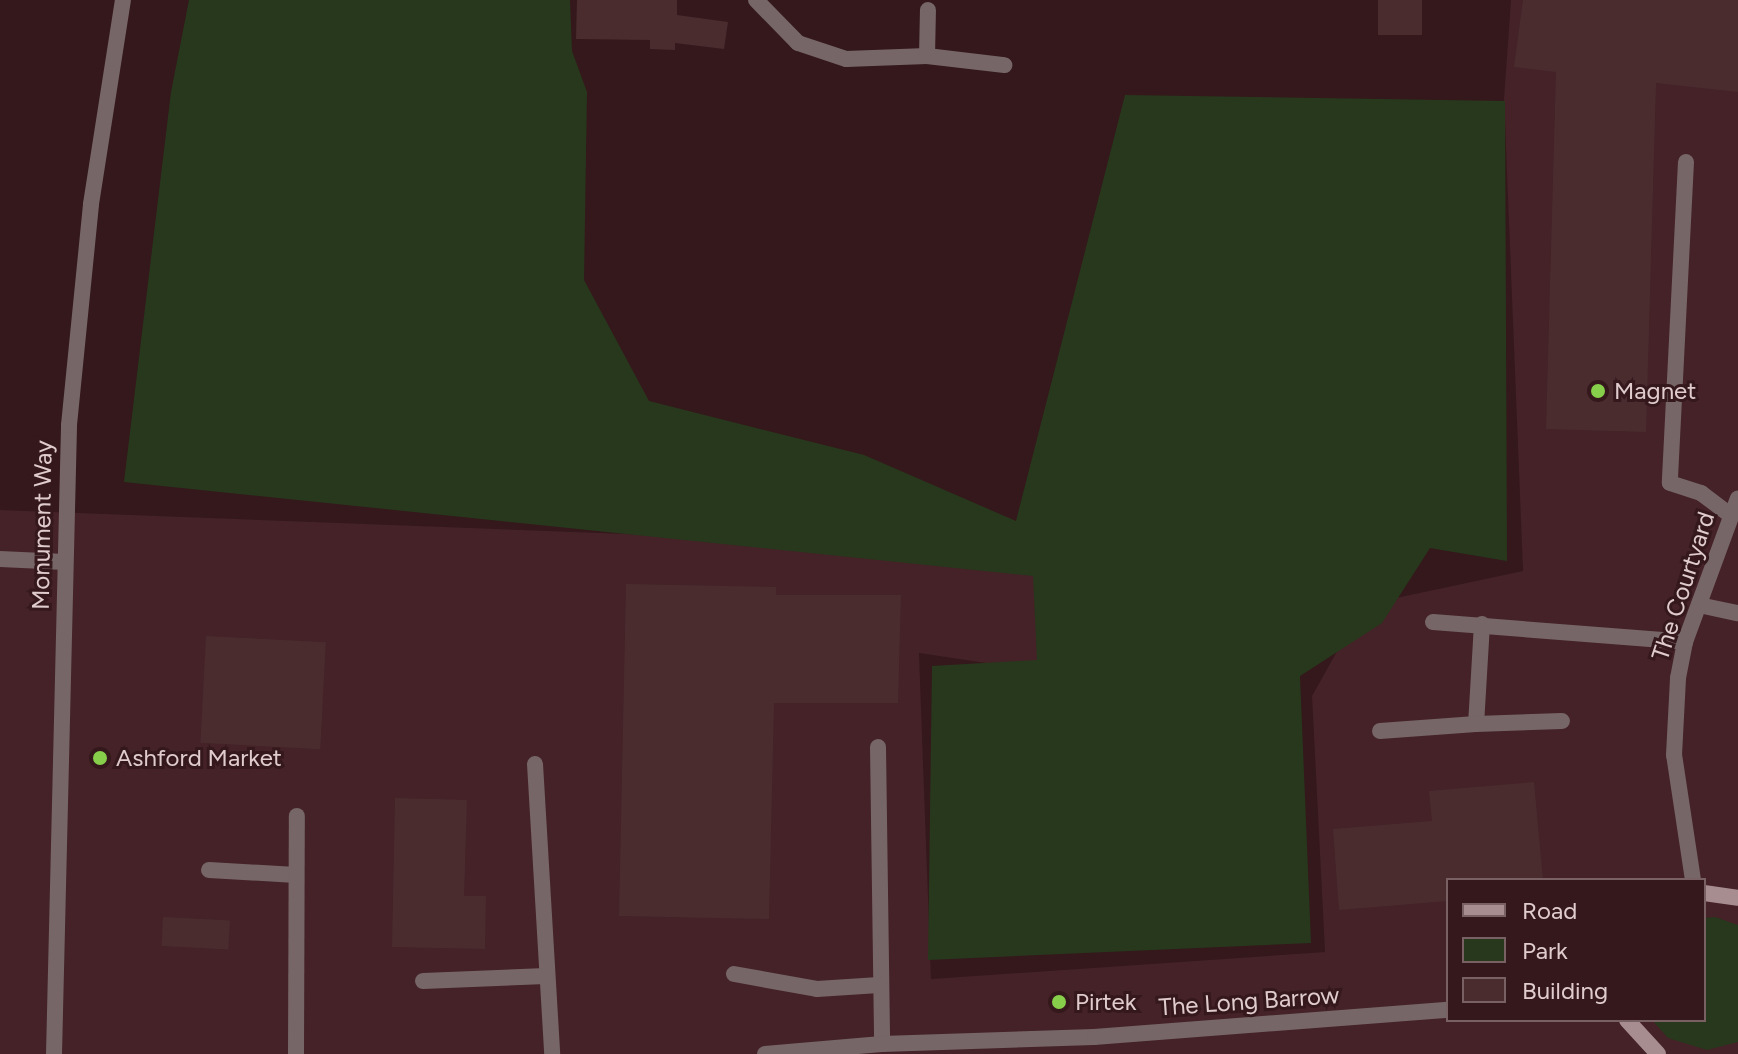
<!DOCTYPE html>
<style>
body{margin:0}
#map{position:relative;width:1738px;height:1054px;overflow:hidden;background:#34181b;font-family:Figtree,sans-serif}
div>[style]{position:absolute}
.built>*{inset:0;background:#442227}
.green>*{inset:0;background:#28381d}
.building>*{inset:0;background:#4a2c2f;transform-origin:0 0}
.lane>*{height:16px;margin:-8px;padding:0 8px;transform-origin:8px;border-radius:8px;background:#766667}
.street>*{height:16px;margin:-8px;padding:0 8px;transform-origin:8px;border-radius:8px;background:#766667}
.secondary>*{height:16px;margin:-8px;padding:0 8px;transform-origin:8px;border-radius:8px;background:#a78d8f}
.dots>*{width:22px;height:22px;translate:-50% -50%;box-sizing:border-box;border:4px solid #34181b;border-radius:50%}
span{translate:-50% -50%;white-space:nowrap;text-align:center;line-height:1.15;-webkit-text-stroke:6px #34181b;paint-order:stroke}
.poi-label{font-size:24px;color:#e0cccd}
.left{translate:0 -50%;text-align:left}
.street-label{font-size:24px;color:#e0cccd}
.legend{position:absolute;left:1446px;top:878px;width:260px;height:144px;box-sizing:border-box;background:#34181b;border:2px solid #796062;margin:0;padding:10px 14px;list-style:none;font-size:24px;color:#e0cccd}
.legend li{display:flex;align-items:center;gap:16px;height:40px}
.legend b{width:40px;border:2px solid #796062}
</style>
<div id="map">
<div class="built">
<i style="clip-path:polygon(evenodd,1511px 0,1738px 0,1738px 1054px,0 1054px,0 510px,1043px 550px,1047px 672px,919px 653px,931px 979px,1325px 952px,1312px 696px,1363px 605px,1523px 571px,1504px 98px,1511px 0,1448px 880px,1704px 880px,1704px 1020px,1448px 1020px,1448px 880px)"></i>
</div>
<div class="green">
<i style="clip-path:polygon(189px 0,570px 0,572px 51px,587px 92px,584px 280px,649px 401px,864px 455px,1016px 521px,1125px 95px,1505px 101px,1507px 561px,1430px 548px,1382px 623px,1300px 676px,1311px 943px,928px 960px,932px 666px,1037px 660px,1033px 576px,124px 482px,171px 92px)"></i>
<i style="clip-path:polygon(1715px 917px,1738px 925px,1738px 1042px,1707px 1050px,1668px 1038px,1652px 1020px,1704px 1020px,1704px 918px)"></i>
</div>
<div class="building">
<i style="clip-path:polygon(577px 0,677px 0,677px 15px,728px 22px,724px 49px,675px 43px,675px 50px,650px 49px,650px 40px,576px 39px)"></i>
<i style="left:1378px;top:0;width:44px;height:35px"></i>
<i style="clip-path:polygon(1523px 0,1738px 0,1738px 92px,1656px 83px,1646px 432px,1546px 429px,1556px 72px,1514px 67px)"></i>
<i style="clip-path:polygon(626px 584px,776px 587px,776px 595px,901px 595px,898px 703px,774px 703px,769px 919px,619px 916px)"></i>
<i style="left:206px;top:636px;width:120px;height:107px;rotate:3deg"></i>
<i style="clip-path:polygon(1534px 782px,1543px 880px,1448px 880px,1448px 901px,1339px 910px,1333px 829px,1432px 821px,1429px 791px)"></i>
<i style="clip-path:polygon(395px 798px,467px 800px,464px 896px,486px 896px,485px 949px,392px 947px)"></i>
<i style="left:163px;top:917px;width:67px;height:29px;rotate:3deg"></i>
</div>
<div class="lane">
<i style="left:1686px;top:162px;width:321px;rotate:92.9deg"></i>
<i style="left:1670px;top:483px;width:33px;rotate:18deg"></i>
<i style="left:1701px;top:493px;width:38px;rotate:37deg"></i>
<i style="left:0;top:559px;width:65px;rotate:2.6deg"></i>
<i style="left:1699px;top:605px;width:40px;rotate:12deg"></i>
<i style="left:1482px;top:624px;width:100px;rotate:93.4deg"></i>
<i style="left:1476px;top:724px;width:86px;rotate:-2deg"></i>
<i style="left:1380px;top:731px;width:96px;rotate:-4.2deg"></i>
<i style="left:878px;top:747px;width:297px;rotate:89.2deg"></i>
<i style="left:535px;top:764px;width:290px;rotate:86.6deg"></i>
<i style="left:209px;top:870px;width:87px;rotate:3.3deg"></i>
<i style="left:734px;top:974px;width:84px;rotate:10.2deg"></i>
<i style="left:817px;top:989px;width:62px;rotate:-3.7deg"></i>
<i style="left:423px;top:981px;width:123px;rotate:-2.3deg"></i>
<i style="left:296px;top:1054px;width:238px;rotate:-89.8deg"></i>
</div>
<div class="street">
<i style="left:756px;top:0;width:60px;rotate:45.7deg"></i>
<i style="left:798px;top:43px;width:51px;rotate:18.4deg"></i>
<i style="left:846px;top:59px;width:81px;rotate:-2.1deg"></i>
<i style="left:927px;top:56px;width:78px;rotate:6.7deg"></i>
<i style="left:927px;top:56px;width:46px;rotate:-88.8deg"></i>
<i style="left:1433px;top:622px;width:253px;rotate:4.5deg"></i>
<i style="left:1693px;top:880px;width:126px;rotate:-98.6deg"></i>
<i style="left:1674px;top:755px;width:77px;rotate:-87deg"></i>
<i style="left:1678px;top:678px;width:37px;rotate:-79deg"></i>
<i style="left:1685px;top:642px;width:153px;rotate:-69.8deg"></i>
<i style="left:54px;top:1054px;width:629px;rotate:-88.63deg"></i>
<i style="left:69px;top:425px;width:222px;rotate:-84.3deg"></i>
<i style="left:91px;top:204px;width:206px;rotate:-81.1deg"></i>
<i style="left:765px;top:1054px;width:117px;rotate:-4.9deg"></i>
<i style="left:882px;top:1044px;width:212px;rotate:-1.9deg"></i>
<i style="left:1094px;top:1037px;width:355px;rotate:-4.4deg"></i>
</div>
<div class="secondary">
<i style="left:1704px;top:893px;width:34px;rotate:8deg"></i>
<i style="left:1627px;top:1020px;width:46px;rotate:47.6deg"></i>
</div>
<div class="dots">
<i style="left:1598px;top:391px;background:#87cf4b"></i>
<i style="left:100px;top:758px;background:#87cf4b"></i>
<i style="left:1059px;top:1002px;background:#87cf4b"></i>
</div>
<div class="poi-label">
<span class="left" style="left:1614px;top:391px">Magnet</span>
<span class="left" style="left:116px;top:758px">Ashford Market</span>
<span class="left" style="left:1075px;top:1002px">Pirtek</span>
</div>
<div class="street-label">
<span style="left:42px;top:525px;rotate:-89deg">Monument Way</span>
<span style="left:1683px;top:586px;rotate:-72deg">The Courtyard</span>
<span style="left:1249px;top:1001px;rotate:-4deg">The Long Barrow</span>
</div>
<ul class="legend">
<li><b style="height:10px;background:#a78d8f"></b>Road</li>
<li><b style="height:22px;background:#28381d"></b>Park</li>
<li><b style="height:22px;background:#4a2c2f"></b>Building</li>
</ul>
</div>
